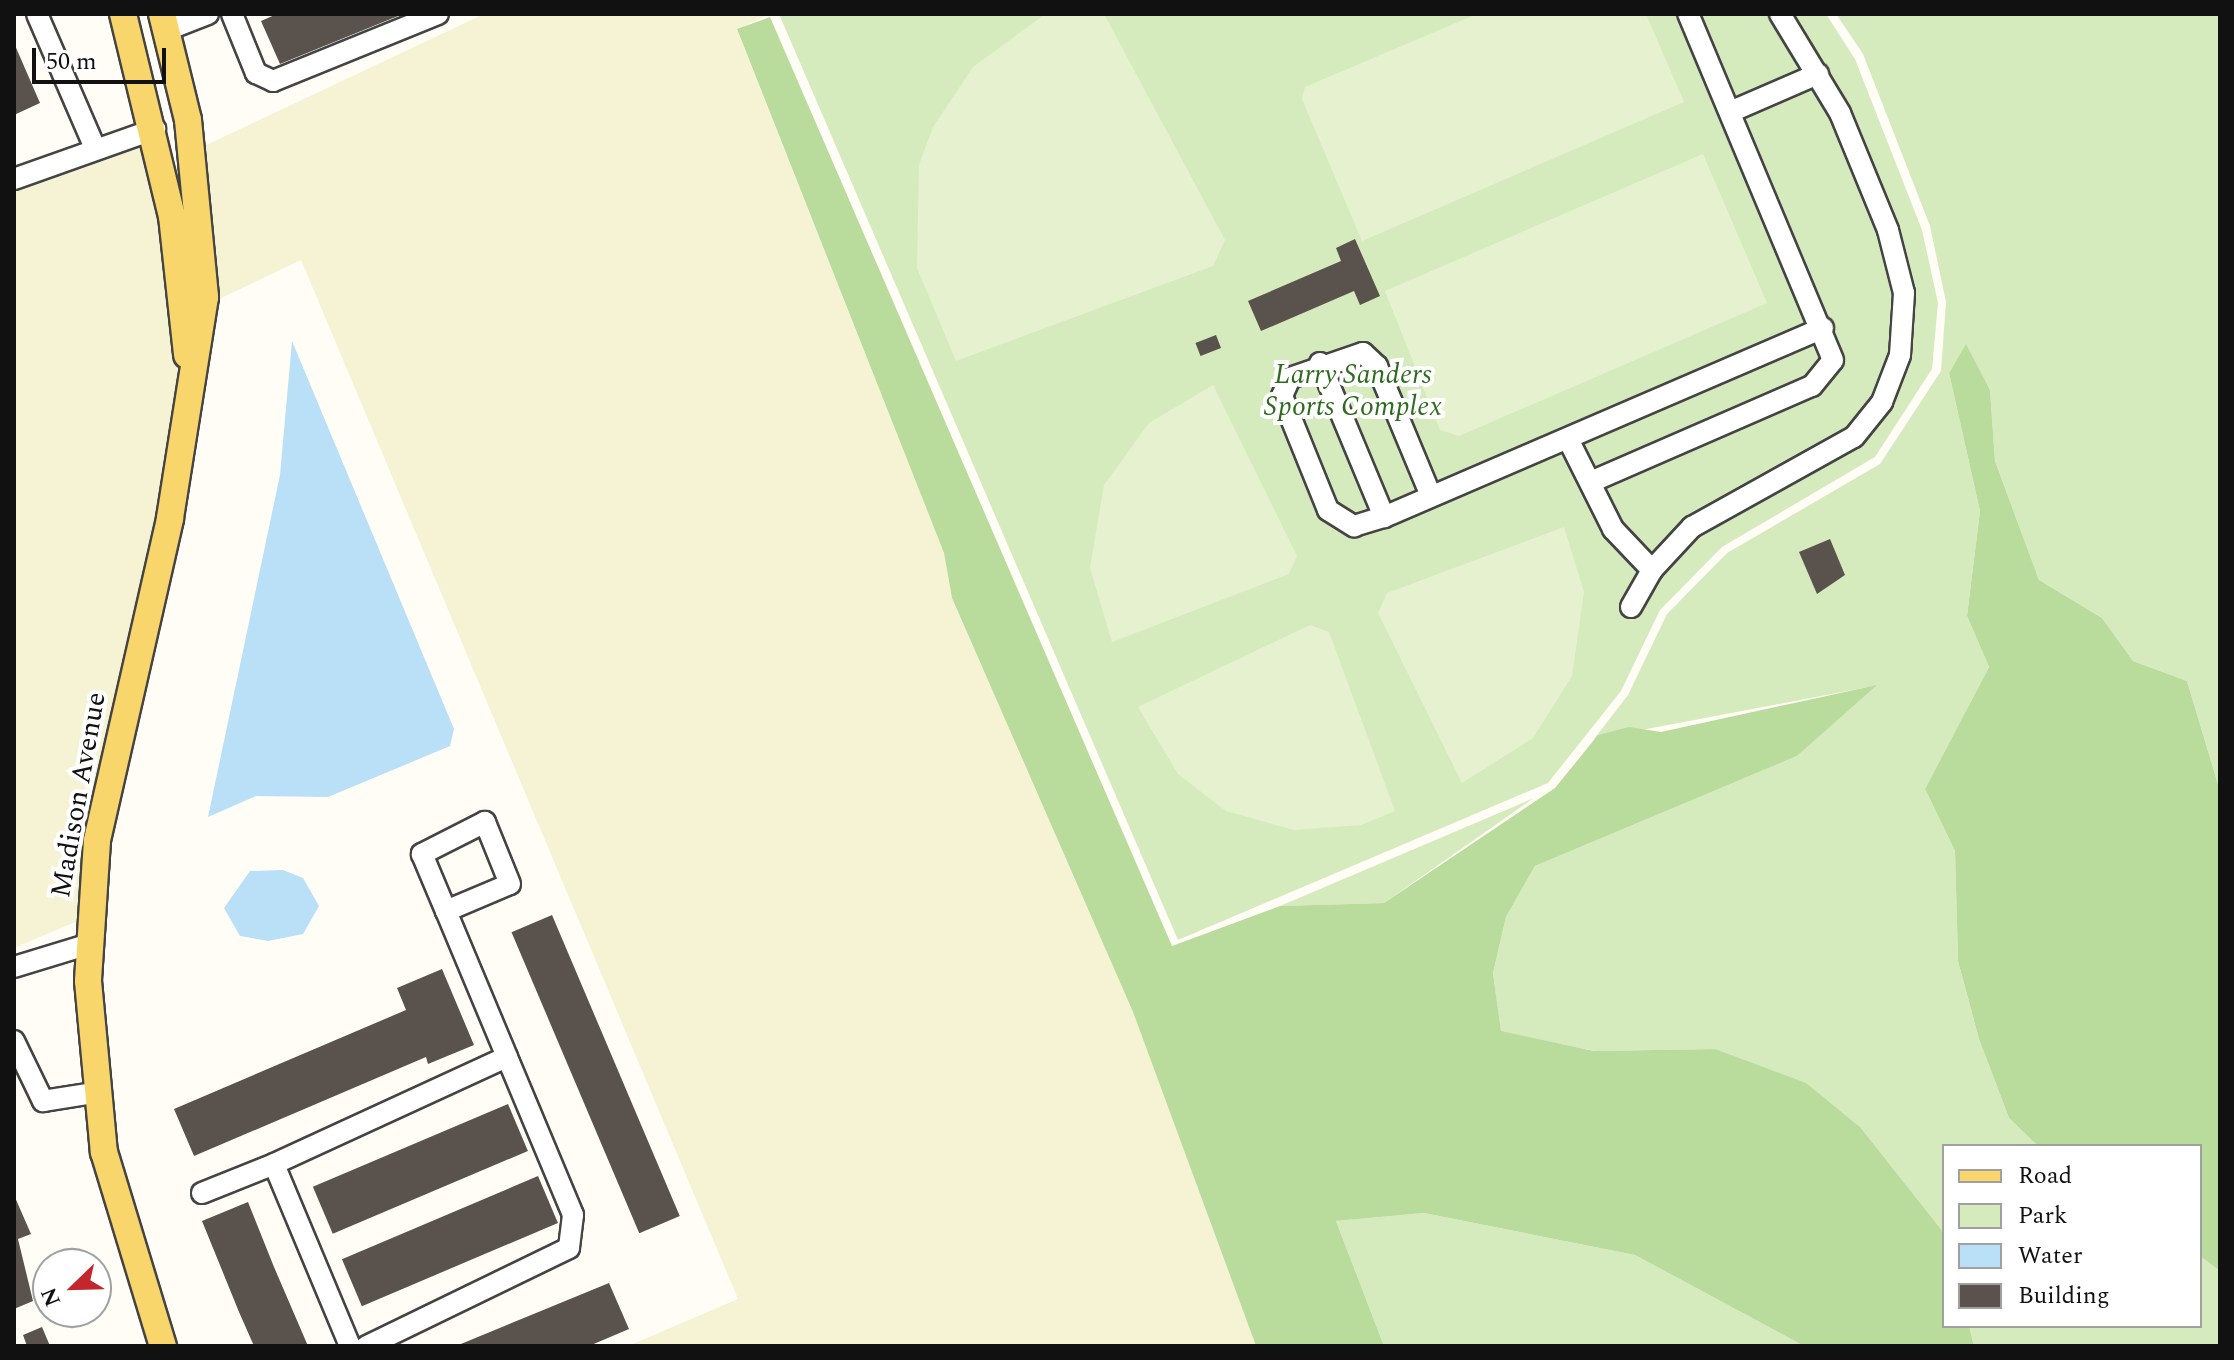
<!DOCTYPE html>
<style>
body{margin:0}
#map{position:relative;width:2234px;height:1360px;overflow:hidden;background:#fffdf5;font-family:Spectral,serif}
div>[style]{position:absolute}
.farmland>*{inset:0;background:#f6f3d4}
.green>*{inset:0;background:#d5ebbd}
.forest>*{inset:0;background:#b9dc9c}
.pitch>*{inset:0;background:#e6f2cf}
.water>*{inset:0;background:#b9e0f7}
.building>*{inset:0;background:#5a524d;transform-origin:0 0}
.roads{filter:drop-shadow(2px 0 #444) drop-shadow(-2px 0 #444) drop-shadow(0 2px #444) drop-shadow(0 -2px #444)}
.minor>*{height:20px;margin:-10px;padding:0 10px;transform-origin:10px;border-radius:10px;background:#fff}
.major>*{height:26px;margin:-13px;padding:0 13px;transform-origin:13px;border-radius:13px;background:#f9d66b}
span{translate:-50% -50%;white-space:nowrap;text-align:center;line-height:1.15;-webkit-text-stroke:8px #fff;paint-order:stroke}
.park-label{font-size:28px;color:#2f6b1f;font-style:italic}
.street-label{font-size:28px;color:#111}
.frame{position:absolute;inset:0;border:16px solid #111;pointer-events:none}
.legend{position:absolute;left:1942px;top:1144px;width:260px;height:184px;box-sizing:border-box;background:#fff;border:2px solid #a0a0a0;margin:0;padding:10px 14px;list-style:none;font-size:24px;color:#111}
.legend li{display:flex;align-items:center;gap:16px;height:40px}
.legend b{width:40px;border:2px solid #a0a0a0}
.north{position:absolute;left:32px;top:1248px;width:80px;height:80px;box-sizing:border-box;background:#fff;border:2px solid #a0a0a0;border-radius:50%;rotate:247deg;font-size:22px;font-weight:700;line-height:32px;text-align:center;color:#111}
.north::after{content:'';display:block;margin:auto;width:28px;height:36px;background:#c4262e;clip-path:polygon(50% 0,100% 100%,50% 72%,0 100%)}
.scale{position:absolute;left:32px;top:48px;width:134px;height:36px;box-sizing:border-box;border:4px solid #111;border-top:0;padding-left:10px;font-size:24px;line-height:28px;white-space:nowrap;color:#111;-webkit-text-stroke:6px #fff;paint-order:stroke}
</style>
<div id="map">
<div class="farmland">
<i style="clip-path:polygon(484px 14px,769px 14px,737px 30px,944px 553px,952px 598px,1133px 1012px,1256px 1346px,628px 1346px,738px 1299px,301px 260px,215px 301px,202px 147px)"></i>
<i style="clip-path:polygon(143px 123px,173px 296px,179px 395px,172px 456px,80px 920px,14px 948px,14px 177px)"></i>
</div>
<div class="green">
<i style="clip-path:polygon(779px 14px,1826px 14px,1855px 59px,1922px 230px,1938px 303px,1932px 369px,1875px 457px,1722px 547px,1660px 610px,1621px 691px,1548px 783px,1178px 940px)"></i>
<i style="clip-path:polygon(1836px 14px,2220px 14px,2220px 791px,2187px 681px,2133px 661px,2102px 618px,2039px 580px,1995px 461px,1990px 390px,1966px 345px,1949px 373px,1980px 511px,1967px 616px,1989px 667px,1925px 789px,1955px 851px,1958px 961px,1979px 1039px,2009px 1118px,2038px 1146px,1944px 1146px,1944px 1233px,1861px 1128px,1715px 1049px,1595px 1051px,1501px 1032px,1493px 973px,1506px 917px,1535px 866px,1797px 756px,1874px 686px,1594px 739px,1628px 695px,1667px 614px,1727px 553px,1880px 464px,1941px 371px,1946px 302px,1930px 226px,1863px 54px)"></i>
<i style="clip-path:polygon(1534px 798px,1384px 903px,1280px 906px)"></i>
<i style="clip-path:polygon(1424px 1213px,1635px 1255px,1804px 1346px,1384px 1346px,1336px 1221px)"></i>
<i style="clip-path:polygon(2200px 1256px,2220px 1271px,2220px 1346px,1974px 1346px,1969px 1326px,2200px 1326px)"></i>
</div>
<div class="forest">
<i style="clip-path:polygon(770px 17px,1172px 946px,1280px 906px,1384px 903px,1555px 788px,1598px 735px,1629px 727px,1661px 732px,1877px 685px,1797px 756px,1535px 866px,1506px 917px,1493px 973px,1501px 1031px,1594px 1051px,1715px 1049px,1806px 1083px,1861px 1128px,1944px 1233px,1944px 1326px,1969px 1326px,1974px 1346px,1804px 1346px,1635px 1255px,1424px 1213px,1336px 1221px,1384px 1346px,1256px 1346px,1133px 1012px,952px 598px,944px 553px,737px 29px)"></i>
<i style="clip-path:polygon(1966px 344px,1990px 390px,1995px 461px,2039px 580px,2102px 618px,2133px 661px,2187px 681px,2220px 791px,2220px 1271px,2200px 1256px,2200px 1146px,2038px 1146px,2009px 1118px,1979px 1039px,1958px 961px,1955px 851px,1925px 789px,1989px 667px,1967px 616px,1980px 511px,1949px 373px)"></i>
</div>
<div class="pitch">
<i style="clip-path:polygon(1045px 14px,1104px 14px,1225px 240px,1213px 266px,956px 361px,917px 268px,919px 165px,933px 127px,973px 67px)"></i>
<i style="clip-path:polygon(1477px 14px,1646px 14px,1684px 102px,1362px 241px,1302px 99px,1305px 87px)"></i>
<i style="clip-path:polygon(1703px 154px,1767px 303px,1459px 436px,1440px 430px,1385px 291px)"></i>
<i style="clip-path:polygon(1213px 385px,1297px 556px,1289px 574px,1112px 642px,1090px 568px,1104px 485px,1149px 423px)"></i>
<i style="clip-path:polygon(1564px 527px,1584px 592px,1572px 676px,1533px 738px,1462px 783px,1378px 613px,1387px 593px)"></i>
<i style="clip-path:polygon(1310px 625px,1329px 632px,1395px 811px,1361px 825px,1294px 830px,1226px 811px,1178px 774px,1138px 707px)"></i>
</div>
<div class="water">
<i style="clip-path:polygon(292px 341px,454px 729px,450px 746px,328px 797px,256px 796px,208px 817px,280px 475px)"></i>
<i style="clip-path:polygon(283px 870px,303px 878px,319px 906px,303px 934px,268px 941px,240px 936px,224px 908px,250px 871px)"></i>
</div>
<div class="building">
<i style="clip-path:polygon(277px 14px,403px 14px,280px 64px,261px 21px)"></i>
<i style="clip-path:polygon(14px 43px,40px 103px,14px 115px)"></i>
<i style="clip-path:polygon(1355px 239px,1380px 296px,1360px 305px,1354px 291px,1261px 331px,1248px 301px,1341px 261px,1336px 248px)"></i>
<i style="left:1216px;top:335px;width:14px;height:22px;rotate:69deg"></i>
<i style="clip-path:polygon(1830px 539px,1845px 575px,1817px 594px,1799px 552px)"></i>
<i style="left:552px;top:915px;width:327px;height:44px;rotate:67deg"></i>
<i style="clip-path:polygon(442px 969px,474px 1045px,428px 1064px,426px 1057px,194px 1156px,174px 1109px,406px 1010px,397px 988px)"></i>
<i style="left:508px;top:1104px;width:51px;height:212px;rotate:67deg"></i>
<i style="left:538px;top:1176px;width:51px;height:213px;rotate:67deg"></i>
<i style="clip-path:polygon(14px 1195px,31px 1234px,18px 1239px,33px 1301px,14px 1309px)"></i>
<i style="clip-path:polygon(248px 1202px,274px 1267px,308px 1346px,254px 1346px,239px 1312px,202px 1221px)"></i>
<i style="clip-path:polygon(609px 1283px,629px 1329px,589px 1346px,456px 1346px)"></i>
<i style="clip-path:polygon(42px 1327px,50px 1346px,27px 1346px,23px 1335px)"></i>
</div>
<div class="roads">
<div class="minor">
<i style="left:37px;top:14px;width:146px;rotate:66.6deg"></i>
<i style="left:232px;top:14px;width:64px;rotate:67.9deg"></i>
<i style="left:256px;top:73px;width:19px;rotate:25deg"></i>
<i style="left:273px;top:81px;width:178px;rotate:-22.1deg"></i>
<i style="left:167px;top:30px;width:44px;rotate:-21.3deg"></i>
<i style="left:1730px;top:112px;width:96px;rotate:-23.4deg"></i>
<i style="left:14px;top:179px;width:150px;rotate:-19.5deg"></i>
<i style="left:1320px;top:363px;width:167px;rotate:67.4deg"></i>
<i style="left:1568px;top:439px;width:101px;rotate:63.4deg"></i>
<i style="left:1613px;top:529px;width:57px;rotate:46.4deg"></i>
<i style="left:1593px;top:481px;width:239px;rotate:-23.5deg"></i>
<i style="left:1812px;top:386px;width:33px;rotate:-51deg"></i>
<i style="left:1833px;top:360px;width:375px;rotate:-112.7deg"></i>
<i style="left:1431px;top:496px;width:141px;rotate:-112.6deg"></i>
<i style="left:1377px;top:366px;width:19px;rotate:-137deg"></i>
<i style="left:1363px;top:353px;width:77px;rotate:161.1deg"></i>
<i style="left:1290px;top:378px;width:20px;rotate:114deg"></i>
<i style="left:1282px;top:396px;width:123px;rotate:68deg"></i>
<i style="left:1328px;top:510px;width:31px;rotate:32deg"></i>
<i style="left:1354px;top:526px;width:31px;rotate:-17deg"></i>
<i style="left:1384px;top:517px;width:478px;rotate:-23.3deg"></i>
<i style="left:1631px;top:607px;width:43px;rotate:-60.4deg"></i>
<i style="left:1652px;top:570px;width:59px;rotate:-47.1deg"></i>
<i style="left:1692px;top:527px;width:185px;rotate:-29.1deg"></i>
<i style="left:1854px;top:437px;width:45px;rotate:-51.3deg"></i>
<i style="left:1882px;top:402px;width:50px;rotate:-69deg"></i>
<i style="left:1900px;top:355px;width:62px;rotate:-86.3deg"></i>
<i style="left:1904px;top:293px;width:65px;rotate:-104.3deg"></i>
<i style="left:1888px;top:230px;width:126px;rotate:-112.3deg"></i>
<i style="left:1840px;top:113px;width:116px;rotate:-121.2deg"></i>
<i style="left:446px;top:911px;width:69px;rotate:-22.9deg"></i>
<i style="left:510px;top:884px;width:67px;rotate:-112deg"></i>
<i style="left:485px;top:822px;width:71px;rotate:153.1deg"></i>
<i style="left:422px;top:854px;width:62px;rotate:67.2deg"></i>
<i style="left:446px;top:911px;width:158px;rotate:67.3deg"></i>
<i style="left:14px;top:967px;width:78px;rotate:-17deg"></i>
<i style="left:14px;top:1041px;width:67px;rotate:64.2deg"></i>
<i style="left:43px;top:1101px;width:52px;rotate:-8.9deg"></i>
<i style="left:202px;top:1193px;width:78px;rotate:-21.9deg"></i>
<i style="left:350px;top:1346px;width:197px;rotate:-112.7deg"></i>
<i style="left:274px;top:1164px;width:256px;rotate:-24.7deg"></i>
<i style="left:507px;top:1057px;width:171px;rotate:67.3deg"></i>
<i style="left:573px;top:1215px;width:33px;rotate:97deg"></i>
<i style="left:569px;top:1248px;width:225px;rotate:154.1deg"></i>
</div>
<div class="major">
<i style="left:123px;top:14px;width:208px;rotate:76.4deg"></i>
<i style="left:172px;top:216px;width:140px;rotate:83.8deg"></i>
<i style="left:162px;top:14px;width:109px;rotate:76.2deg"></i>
<i style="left:188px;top:120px;width:178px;rotate:84.5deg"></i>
<i style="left:205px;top:297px;width:225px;rotate:99deg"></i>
<i style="left:170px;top:519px;width:330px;rotate:102.8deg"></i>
<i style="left:97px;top:841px;width:140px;rotate:93.7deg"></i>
<i style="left:88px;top:981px;width:172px;rotate:84.7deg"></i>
<i style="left:104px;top:1152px;width:203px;rotate:73.1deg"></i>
</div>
</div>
<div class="park-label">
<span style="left:1353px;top:391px">Larry Sanders<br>Sports Complex</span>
</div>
<div class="street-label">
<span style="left:79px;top:795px;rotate:-80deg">Madison Avenue</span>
</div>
<div class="frame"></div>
<ul class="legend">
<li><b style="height:10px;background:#f9d66b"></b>Road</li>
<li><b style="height:22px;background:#d5ebbd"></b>Park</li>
<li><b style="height:22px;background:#b9e0f7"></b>Water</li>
<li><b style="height:22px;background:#5a524d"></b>Building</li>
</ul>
<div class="north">N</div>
<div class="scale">50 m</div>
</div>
